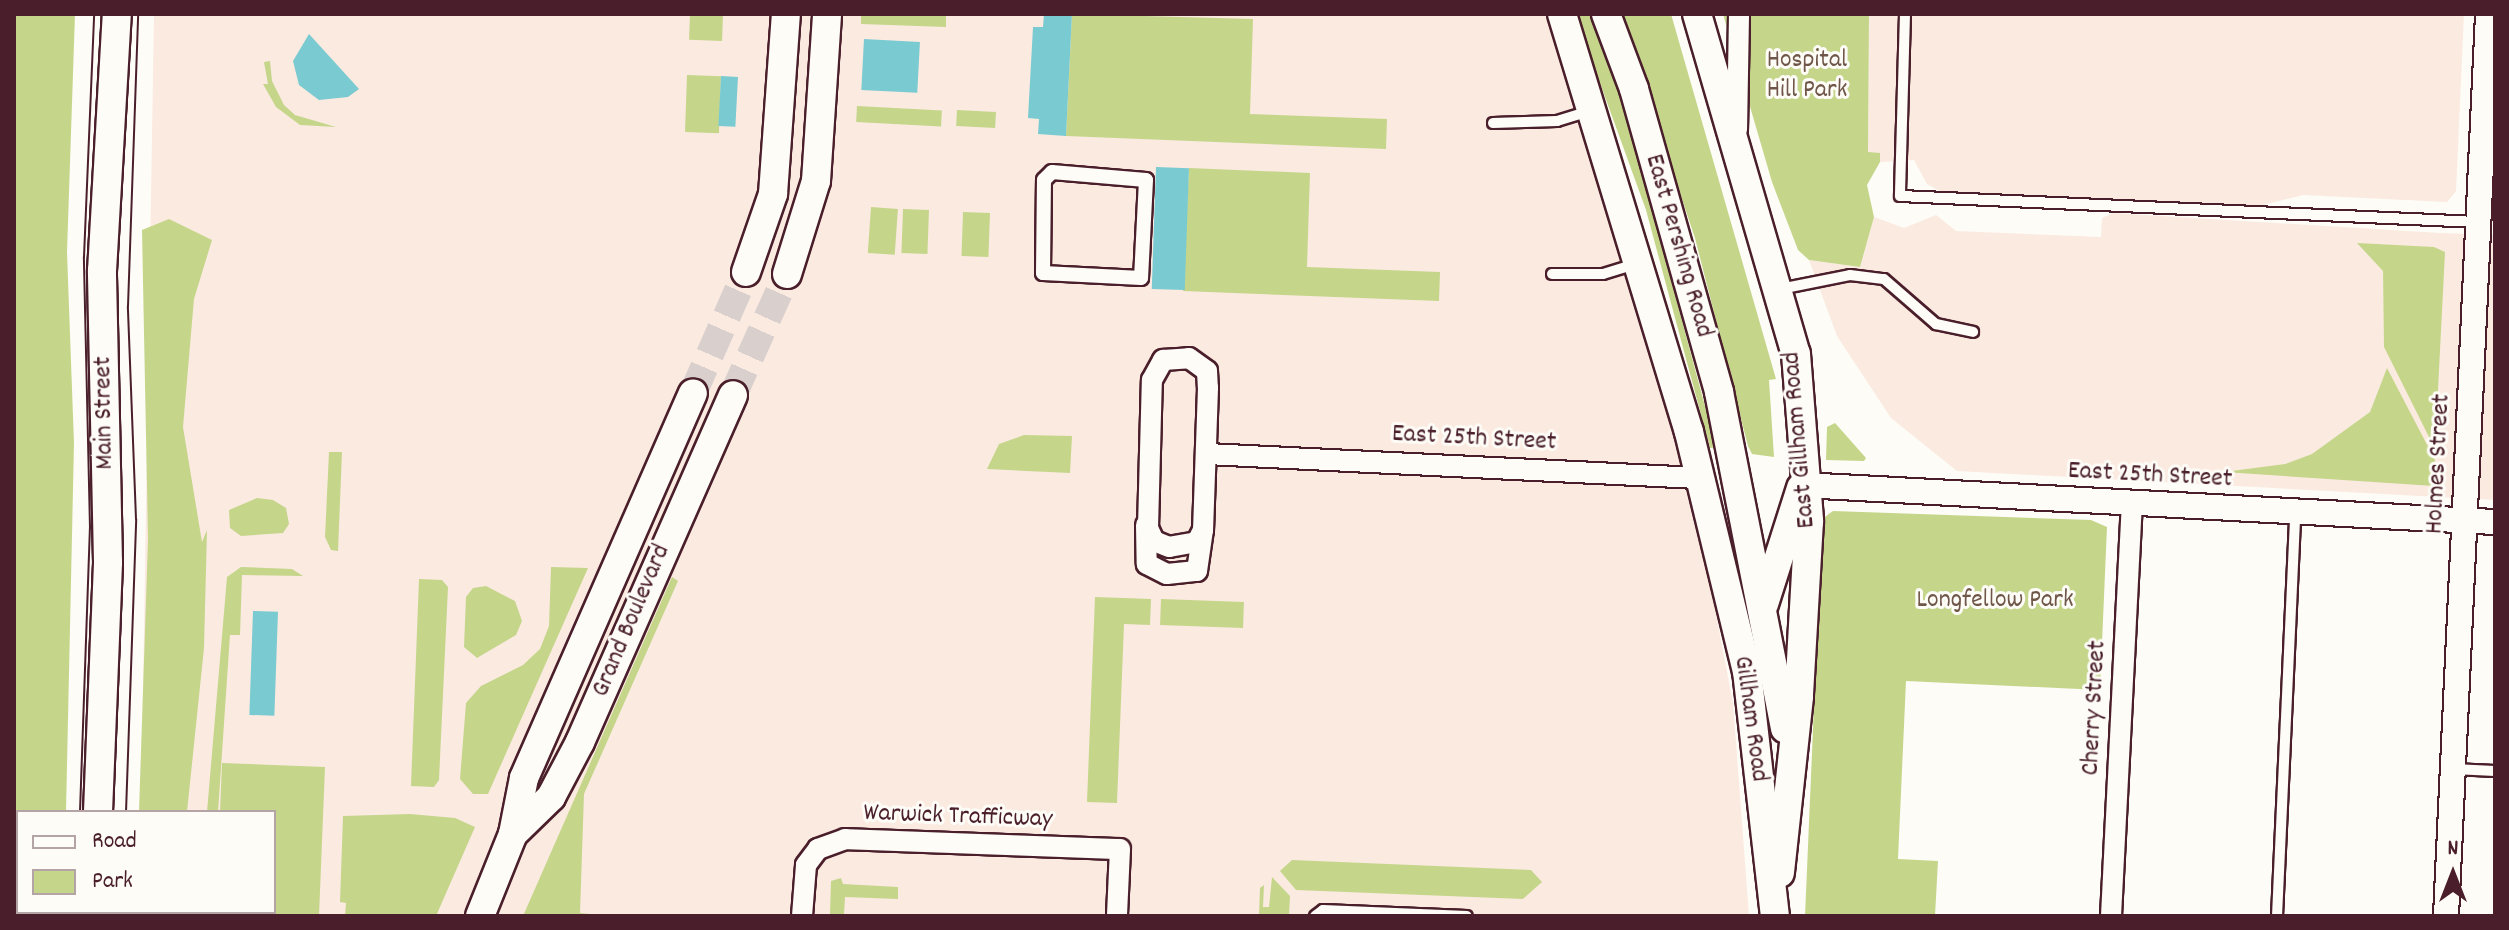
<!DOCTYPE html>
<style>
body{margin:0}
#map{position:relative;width:2509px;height:930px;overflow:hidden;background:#fdfcf7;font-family:Dekko,sans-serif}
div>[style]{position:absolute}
.built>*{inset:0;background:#fbeae0}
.green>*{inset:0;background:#c5d68b;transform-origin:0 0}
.water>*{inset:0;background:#79cad1;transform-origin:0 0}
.secondary-tunnel>*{height:28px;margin-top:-14px;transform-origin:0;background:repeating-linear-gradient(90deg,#d9d0ce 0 28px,transparent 0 42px)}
.roads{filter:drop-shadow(2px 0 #4a1f2b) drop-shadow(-2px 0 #4a1f2b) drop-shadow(0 2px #4a1f2b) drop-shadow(0 -2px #4a1f2b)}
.service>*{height:10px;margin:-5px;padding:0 5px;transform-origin:5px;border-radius:5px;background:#fdfcf7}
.pedestrian>*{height:14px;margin:-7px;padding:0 7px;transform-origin:7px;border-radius:7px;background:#fdfcf7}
.minor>*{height:20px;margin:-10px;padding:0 10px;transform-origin:10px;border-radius:10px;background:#fdfcf7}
.tertiary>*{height:24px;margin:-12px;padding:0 12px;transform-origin:12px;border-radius:12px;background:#fdfcf7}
.secondary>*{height:28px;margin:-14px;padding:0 14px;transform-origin:14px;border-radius:14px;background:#fdfcf7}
.tram>*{height:2px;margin:-1px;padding:0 1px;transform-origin:1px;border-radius:1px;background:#4a1f2b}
span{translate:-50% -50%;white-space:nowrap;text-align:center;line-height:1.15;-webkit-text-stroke:6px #fdfcf7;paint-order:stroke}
.park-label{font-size:26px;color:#6f5648}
.street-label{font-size:26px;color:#4a1f2b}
.frame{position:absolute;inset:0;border:16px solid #4a1f2b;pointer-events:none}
.legend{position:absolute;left:16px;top:810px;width:260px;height:104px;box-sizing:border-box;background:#fdfcf7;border:2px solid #b5a4a5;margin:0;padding:10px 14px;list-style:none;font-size:24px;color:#4a1f2b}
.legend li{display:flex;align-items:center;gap:16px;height:40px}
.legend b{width:40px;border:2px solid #b5a4a5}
.north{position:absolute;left:2413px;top:834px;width:80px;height:80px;-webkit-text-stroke:6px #fdfcf7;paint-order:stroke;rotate:0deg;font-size:22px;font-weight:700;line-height:32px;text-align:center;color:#4a1f2b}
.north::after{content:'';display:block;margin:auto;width:28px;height:36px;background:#4a1f2b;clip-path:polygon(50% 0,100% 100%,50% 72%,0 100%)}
</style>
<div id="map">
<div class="built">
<i style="clip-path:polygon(154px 14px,1548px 14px,1577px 90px,1658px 360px,1705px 557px,1733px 703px,1749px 916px,138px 916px,274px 912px,274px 812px,141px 812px)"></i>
<i style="clip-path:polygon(1869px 14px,2464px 14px,2456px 191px,2447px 202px,2303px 195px,2254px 207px,1941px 192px,1927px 184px,1914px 160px,1880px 162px,1879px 153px,1868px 153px)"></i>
<i style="clip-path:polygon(2113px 213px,2440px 233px,2494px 235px,2495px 226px,2495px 500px,1957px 471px,1891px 418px,1837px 336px,1809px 260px,1860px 267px,1874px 217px,1904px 228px,1936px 215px,1956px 231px,2101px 237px,2102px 218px)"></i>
</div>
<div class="green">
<i style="clip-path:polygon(14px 14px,75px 14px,67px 252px,74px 443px,66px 812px,18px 812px,18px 912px,61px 916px,14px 916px)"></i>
<i style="left:723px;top:14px;width:27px;height:33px;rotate:92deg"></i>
<i style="clip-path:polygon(861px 14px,946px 14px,946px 27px,861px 24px)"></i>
<i style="clip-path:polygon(1072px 14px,1253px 19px,1250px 114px,1387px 119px,1386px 149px,1066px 136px)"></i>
<i style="clip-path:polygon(1575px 14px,1591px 14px,1625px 109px,1716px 447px,1710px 448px,1646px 210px)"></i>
<i style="clip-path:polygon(1620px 14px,1671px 14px,1776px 379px,1769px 380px,1774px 457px,1752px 454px,1748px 446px,1695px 238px)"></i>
<i style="clip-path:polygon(1723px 14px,1869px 14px,1868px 152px,1880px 153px,1880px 162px,1867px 185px,1874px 217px,1860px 267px,1809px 260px,1798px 250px,1772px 182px)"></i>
<i style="clip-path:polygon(270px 61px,272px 81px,284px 105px,295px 115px,336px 127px,300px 125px,276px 107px,263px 84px,268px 84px,264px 62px)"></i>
<i style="left:687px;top:75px;width:34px;height:57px;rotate:2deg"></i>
<i style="left:857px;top:106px;width:85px;height:16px;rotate:3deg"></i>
<i style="left:957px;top:110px;width:39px;height:16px;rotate:3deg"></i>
<i style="clip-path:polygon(1189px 168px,1310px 173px,1307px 267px,1440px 272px,1439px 301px,1183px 291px)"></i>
<i style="left:871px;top:207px;width:27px;height:46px;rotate:4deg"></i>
<i style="left:903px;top:209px;width:26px;height:44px;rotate:2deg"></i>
<i style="left:963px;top:212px;width:27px;height:44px;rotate:2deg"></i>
<i style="clip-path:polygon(169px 219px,212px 240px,194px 299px,183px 427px,202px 542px,207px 530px,204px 648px,187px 812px,139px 812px,148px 539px,142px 230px)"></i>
<i style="clip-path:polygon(2357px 243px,2434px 247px,2445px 252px,2435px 449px,2384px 347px,2383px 271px)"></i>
<i style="clip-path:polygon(2387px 368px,2435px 460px,2434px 486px,2224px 472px,2285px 464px,2312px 454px,2370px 412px)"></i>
<i style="clip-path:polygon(1835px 423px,1866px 458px,1864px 461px,1826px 460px,1827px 427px)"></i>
<i style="clip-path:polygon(1024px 435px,1072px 436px,1070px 473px,987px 469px,999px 444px)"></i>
<i style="clip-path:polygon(329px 452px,342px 452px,338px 551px,331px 550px,325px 537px)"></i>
<i style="clip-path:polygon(257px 498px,273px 500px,286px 508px,289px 524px,283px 533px,241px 536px,230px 528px,229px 510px)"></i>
<i style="clip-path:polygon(1833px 511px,2091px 520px,2107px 527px,2100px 690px,1906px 681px,1898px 859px,1938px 861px,1935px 916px,1805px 916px,1822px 519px)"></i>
<i style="clip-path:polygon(241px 567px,292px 569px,303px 576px,242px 575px,240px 635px,230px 635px,218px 812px,207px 812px,227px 577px)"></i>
<i style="clip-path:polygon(551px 567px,588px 568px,488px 794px,473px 794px,460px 779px,466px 703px,481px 686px,523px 665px,540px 649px,549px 626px)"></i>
<i style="clip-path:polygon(672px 577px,678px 581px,584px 794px,580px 913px,613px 916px,523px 916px)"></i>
<i style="clip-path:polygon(419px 579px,442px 580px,448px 587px,439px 780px,434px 787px,411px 786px)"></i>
<i style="clip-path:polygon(486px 586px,515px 601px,522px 621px,516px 635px,477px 658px,464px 647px,466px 597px,473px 588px)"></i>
<i style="clip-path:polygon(1095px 597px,1151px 599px,1150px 625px,1124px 624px,1117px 803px,1087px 802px)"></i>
<i style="left:1161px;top:599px;width:83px;height:26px;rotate:2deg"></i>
<i style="clip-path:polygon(222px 763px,325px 767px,319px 916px,216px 916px,274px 912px,274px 812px,220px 812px)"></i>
<i style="clip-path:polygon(410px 814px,455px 818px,475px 827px,436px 916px,345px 916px,346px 903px,340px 902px,343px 816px)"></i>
<i style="clip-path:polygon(1292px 860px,1531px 870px,1542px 882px,1523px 899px,1296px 890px,1280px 871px)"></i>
<i style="clip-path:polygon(1272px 877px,1290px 896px,1289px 916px,1259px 916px,1260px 888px,1264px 885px,1263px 907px,1269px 907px)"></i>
<i style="clip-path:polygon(841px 878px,843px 884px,898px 887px,898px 899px,845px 897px,844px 915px,830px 914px,831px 881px)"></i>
</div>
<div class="water">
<i style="clip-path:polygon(1044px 14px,1072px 14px,1066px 136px,1038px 134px,1039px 119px,1028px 118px,1033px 27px,1043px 27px)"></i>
<i style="clip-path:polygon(309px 34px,359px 89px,348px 97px,319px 100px,299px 85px,293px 61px)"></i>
<i style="left:864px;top:39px;width:56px;height:51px;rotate:3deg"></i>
<i style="left:721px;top:76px;width:17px;height:50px;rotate:3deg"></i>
<i style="left:1156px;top:167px;width:33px;height:122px;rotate:2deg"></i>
<i style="left:253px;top:611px;width:25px;height:104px;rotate:2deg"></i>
</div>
<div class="secondary-tunnel">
<i style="left:693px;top:393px;width:132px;rotate:-66.3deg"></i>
<i style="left:733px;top:395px;width:133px;rotate:-65.9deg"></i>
</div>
<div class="roads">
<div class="service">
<i style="left:1905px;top:14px;width:182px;rotate:91.6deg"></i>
<i style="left:1900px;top:196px;width:577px;rotate:2.58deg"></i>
<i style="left:1493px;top:123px;width:64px;rotate:-1.8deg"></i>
<i style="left:1557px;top:121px;width:34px;rotate:-17deg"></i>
<i style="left:1552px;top:274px;width:51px"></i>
<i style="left:1603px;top:274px;width:34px;rotate:-17deg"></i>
<i style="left:1780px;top:289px;width:71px;rotate:-11.3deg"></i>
<i style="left:1850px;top:275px;width:34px;rotate:7deg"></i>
<i style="left:1884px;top:279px;width:69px;rotate:40.9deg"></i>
<i style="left:1936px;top:324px;width:38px;rotate:12deg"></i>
<i style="left:2453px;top:769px;width:42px;rotate:2.7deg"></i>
<i style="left:1315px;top:916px;width:10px;rotate:-37deg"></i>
<i style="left:1323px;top:910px;width:144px;rotate:2.4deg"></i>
<i style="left:2277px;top:916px;width:404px;rotate:-87.4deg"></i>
</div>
<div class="pedestrian">
<i style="left:1052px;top:172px;width:94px;rotate:4.9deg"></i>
<i style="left:1146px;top:180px;width:98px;rotate:92.9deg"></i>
<i style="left:1141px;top:278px;width:98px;rotate:-177.1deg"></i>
<i style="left:1043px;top:273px;width:93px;rotate:-89.4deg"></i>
<i style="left:1044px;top:180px;width:11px;rotate:-45deg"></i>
</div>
<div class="minor">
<i style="left:1737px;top:130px;width:116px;rotate:-89deg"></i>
<i style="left:1189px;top:358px;width:22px;rotate:36deg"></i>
<i style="left:1207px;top:371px;width:17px;rotate:87deg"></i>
<i style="left:1208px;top:388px;width:142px;rotate:92deg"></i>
<i style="left:1203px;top:530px;width:13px;rotate:117deg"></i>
<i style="left:1197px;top:542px;width:28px;rotate:170deg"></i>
<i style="left:1169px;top:547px;width:16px;rotate:-158deg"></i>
<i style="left:1154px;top:541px;width:14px;rotate:-115deg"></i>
<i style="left:1148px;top:528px;width:148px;rotate:-88.5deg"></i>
<i style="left:1152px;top:380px;width:23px;rotate:-61deg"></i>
<i style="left:1163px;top:360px;width:26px;rotate:-4deg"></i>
<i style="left:1207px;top:454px;width:493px;rotate:2.8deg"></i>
<i style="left:1146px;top:525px;width:39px;rotate:89deg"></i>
<i style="left:1147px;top:564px;width:22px;rotate:27deg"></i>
<i style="left:1167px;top:574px;width:30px;rotate:-6deg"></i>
<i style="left:1197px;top:571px;width:41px;rotate:-81.7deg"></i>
<i style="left:802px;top:916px;width:51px;rotate:-85.5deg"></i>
<i style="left:806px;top:865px;width:20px;rotate:-53deg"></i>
<i style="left:818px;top:849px;width:29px;rotate:-20deg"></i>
<i style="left:845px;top:839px;width:275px;rotate:2.1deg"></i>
<i style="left:1120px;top:849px;width:67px;rotate:92.6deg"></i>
<i style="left:2111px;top:916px;width:415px;rotate:-87.1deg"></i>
</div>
<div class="tertiary">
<i style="left:1802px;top:485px;width:694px;rotate:3.06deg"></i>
<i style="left:2446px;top:916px;width:903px;rotate:-87.33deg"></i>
</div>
<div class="secondary">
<i style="left:1562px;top:14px;width:437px;rotate:73.1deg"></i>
<i style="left:1689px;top:432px;width:246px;rotate:76.4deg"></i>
<i style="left:1747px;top:671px;width:247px;rotate:83.5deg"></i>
<i style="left:1606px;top:14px;width:80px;rotate:69.5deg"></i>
<i style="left:1634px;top:89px;width:315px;rotate:74.3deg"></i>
<i style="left:1719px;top:392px;width:343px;rotate:78.9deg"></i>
<i style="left:1697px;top:14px;width:354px;rotate:73.8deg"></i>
<i style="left:1796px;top:354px;width:168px;rotate:85.5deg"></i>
<i style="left:1809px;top:521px;width:176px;rotate:93.3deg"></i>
<i style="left:1799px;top:697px;width:177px;rotate:96.2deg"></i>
<i style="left:746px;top:272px;width:83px;rotate:-70.9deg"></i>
<i style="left:773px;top:194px;width:180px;rotate:-85.9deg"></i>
<i style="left:787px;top:274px;width:97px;rotate:-72.7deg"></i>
<i style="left:816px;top:181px;width:167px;rotate:-86.2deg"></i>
<i style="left:1764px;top:604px;width:122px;rotate:-72.3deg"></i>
<i style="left:98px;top:812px;width:250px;rotate:-87.7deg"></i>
<i style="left:108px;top:562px;width:291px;rotate:-91.2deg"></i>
<i style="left:102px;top:271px;width:257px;rotate:-86.7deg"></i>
<i style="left:513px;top:834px;width:53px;rotate:-44.2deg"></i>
<i style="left:551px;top:797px;width:62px;rotate:-62.2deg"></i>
<i style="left:580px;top:742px;width:379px;rotate:-66.2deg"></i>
<i style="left:94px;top:916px;width:4px;rotate:-76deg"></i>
<i style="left:480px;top:916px;width:88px;rotate:-68.1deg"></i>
<i style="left:513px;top:834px;width:57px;rotate:-78.9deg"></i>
<i style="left:524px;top:778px;width:420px;rotate:-66.3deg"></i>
</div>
</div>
<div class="tram">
<i style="left:80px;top:812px;width:284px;rotate:-88deg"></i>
<i style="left:90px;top:528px;width:271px;rotate:-91.3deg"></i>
<i style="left:84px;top:257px;width:243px;rotate:-87.6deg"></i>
<i style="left:126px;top:812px;width:293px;rotate:-88deg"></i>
<i style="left:136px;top:519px;width:213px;rotate:-92.2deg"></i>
<i style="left:128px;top:306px;width:292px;rotate:-88deg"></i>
<i style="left:76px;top:916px;width:4px;rotate:-90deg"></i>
<i style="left:122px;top:916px;width:4px;rotate:-90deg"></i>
</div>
<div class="park-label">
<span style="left:1807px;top:76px">Hospital<br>Hill Park</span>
<span style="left:1995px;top:601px">Longfellow Park</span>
</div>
<div class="street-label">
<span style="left:1678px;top:246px;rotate:74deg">East Pershing Road</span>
<span style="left:105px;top:413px;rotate:-91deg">Main Street</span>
<span style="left:1474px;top:439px;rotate:3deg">East 25th Street</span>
<span style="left:1800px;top:440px;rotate:-95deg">East Gillham Road</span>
<span style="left:2439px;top:464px;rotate:-87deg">Holmes Street</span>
<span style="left:2150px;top:476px;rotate:3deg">East 25th Street</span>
<span style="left:632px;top:621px;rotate:-67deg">Grand Boulevard</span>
<span style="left:2095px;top:708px;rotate:-87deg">Cherry Street</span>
<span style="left:1750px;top:719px;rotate:82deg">Gillham Road</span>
<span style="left:958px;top:817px;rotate:2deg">Warwick Trafficway</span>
</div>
<div class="frame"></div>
<ul class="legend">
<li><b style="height:10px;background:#fdfcf7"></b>Road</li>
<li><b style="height:22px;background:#c5d68b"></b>Park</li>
</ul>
<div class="north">N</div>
</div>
